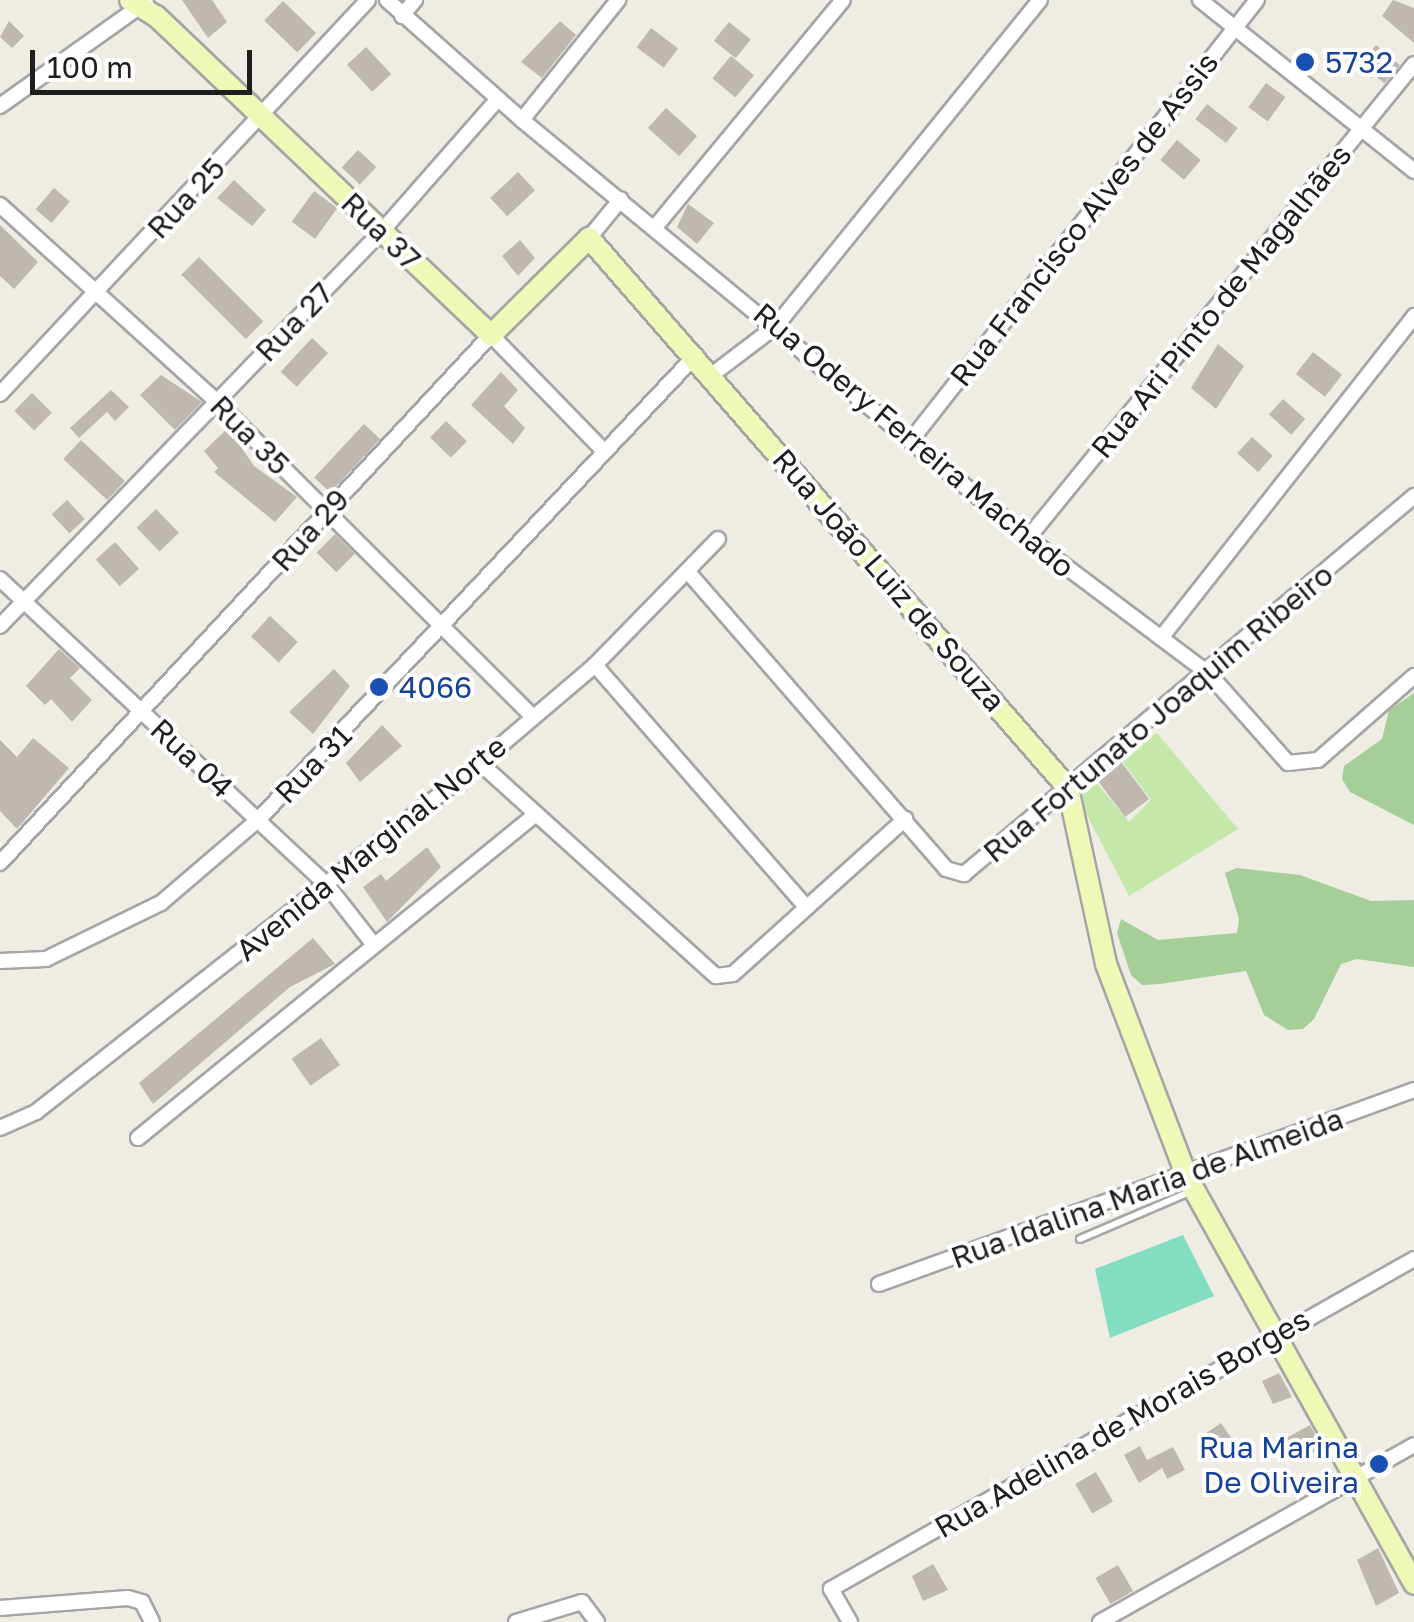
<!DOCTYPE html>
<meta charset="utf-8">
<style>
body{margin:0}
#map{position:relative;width:1414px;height:1622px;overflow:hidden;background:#efece4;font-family:"Golos Text",sans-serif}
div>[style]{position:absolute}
.grass>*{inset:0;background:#c4e8aa}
.forest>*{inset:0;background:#a5ce99}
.pitch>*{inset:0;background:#83ddc1}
.building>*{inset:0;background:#bfb8b0;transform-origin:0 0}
.roads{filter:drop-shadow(2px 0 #a5a5a5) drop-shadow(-2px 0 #a5a5a5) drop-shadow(0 2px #a5a5a5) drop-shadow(0 -2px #a5a5a5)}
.lane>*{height:6px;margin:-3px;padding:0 3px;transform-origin:3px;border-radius:3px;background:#fff}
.street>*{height:14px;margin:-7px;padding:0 7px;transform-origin:7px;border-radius:7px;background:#fff}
.secondary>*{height:20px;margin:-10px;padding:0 10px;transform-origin:10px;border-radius:10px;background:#f0f8b8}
.dots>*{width:28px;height:28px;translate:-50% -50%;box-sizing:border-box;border:5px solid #fff;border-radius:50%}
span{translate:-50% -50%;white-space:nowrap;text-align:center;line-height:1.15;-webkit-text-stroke:8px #fff;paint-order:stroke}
.transit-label{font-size:30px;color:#164399}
.left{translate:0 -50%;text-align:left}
.right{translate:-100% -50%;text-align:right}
.street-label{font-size:30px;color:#1e1e1e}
.scale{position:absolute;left:30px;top:50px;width:222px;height:45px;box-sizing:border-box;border:5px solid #1e1e1e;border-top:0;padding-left:12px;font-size:30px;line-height:35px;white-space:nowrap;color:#1e1e1e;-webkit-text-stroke:8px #fff;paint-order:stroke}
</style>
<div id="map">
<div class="grass">
<i style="clip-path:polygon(1157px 733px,1238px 829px,1129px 896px,1074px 790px,1091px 776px,1129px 822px,1151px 800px,1119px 757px)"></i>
</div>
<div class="forest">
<i style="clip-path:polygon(1414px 693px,1414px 825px,1350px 792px,1342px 779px,1344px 766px,1382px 739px,1389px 710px)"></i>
<i style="clip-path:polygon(1237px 868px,1300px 875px,1371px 901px,1414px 900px,1414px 967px,1357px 959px,1341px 964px,1314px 1019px,1303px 1029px,1288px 1030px,1264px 1015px,1246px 971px,1160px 984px,1142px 985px,1131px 975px,1117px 933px,1121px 919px,1158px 940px,1237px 933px,1239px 919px,1225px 873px)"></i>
</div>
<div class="pitch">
<i style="clip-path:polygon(1183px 1235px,1214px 1296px,1110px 1338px,1095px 1269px)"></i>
</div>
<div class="building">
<i style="clip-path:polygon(182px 0,212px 0,227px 22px,208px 38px)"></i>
<i style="clip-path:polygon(1393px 0,1414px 8px,1414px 43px,1382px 16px)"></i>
<i style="left:283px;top:1px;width:46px;height:27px;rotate:44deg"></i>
<i style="clip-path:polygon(9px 21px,24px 36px,12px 48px,0 37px)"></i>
<i style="clip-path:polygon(560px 21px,576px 35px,542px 78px,521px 62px)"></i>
<i style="left:729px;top:22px;width:28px;height:24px;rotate:39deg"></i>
<i style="left:651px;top:28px;width:34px;height:24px;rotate:37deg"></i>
<i style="left:1376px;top:45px;width:31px;height:24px;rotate:40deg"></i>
<i style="left:366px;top:47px;width:37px;height:26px;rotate:47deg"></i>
<i style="left:731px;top:56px;width:30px;height:29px;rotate:40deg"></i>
<i style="left:1266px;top:83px;width:24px;height:30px;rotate:36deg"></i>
<i style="left:1207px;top:104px;width:39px;height:19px;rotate:38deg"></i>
<i style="left:666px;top:108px;width:42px;height:27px;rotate:42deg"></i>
<i style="left:1177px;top:140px;width:31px;height:26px;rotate:40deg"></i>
<i style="left:358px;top:150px;width:25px;height:24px;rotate:43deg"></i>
<i style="left:518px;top:172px;width:25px;height:38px;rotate:47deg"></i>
<i style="clip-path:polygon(234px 180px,266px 210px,252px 226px,217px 198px)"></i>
<i style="left:54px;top:188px;width:21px;height:28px;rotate:41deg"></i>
<i style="left:314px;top:191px;width:29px;height:38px;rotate:36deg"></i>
<i style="clip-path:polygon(688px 204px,714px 223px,697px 244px,677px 227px)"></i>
<i style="clip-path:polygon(0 225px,38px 262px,14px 289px,0 276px)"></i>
<i style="clip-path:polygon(520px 240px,535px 258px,518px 276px,502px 256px)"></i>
<i style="left:199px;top:257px;width:91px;height:25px;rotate:45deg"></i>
<i style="left:312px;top:338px;width:22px;height:46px;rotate:43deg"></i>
<i style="clip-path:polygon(1218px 344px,1244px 366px,1216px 409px,1191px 388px)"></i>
<i style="left:1313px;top:352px;width:37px;height:28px;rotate:38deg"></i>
<i style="clip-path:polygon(501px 372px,518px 390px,504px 406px,525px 428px,513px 444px,471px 405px)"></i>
<i style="clip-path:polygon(161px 375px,202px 402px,175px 430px,140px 395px)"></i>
<i style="clip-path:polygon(111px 390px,129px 407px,115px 421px,107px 412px,79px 438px,70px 428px)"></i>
<i style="left:32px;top:393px;width:28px;height:25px;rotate:45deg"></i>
<i style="left:1283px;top:399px;width:30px;height:21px;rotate:42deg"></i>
<i style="left:446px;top:421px;width:29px;height:23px;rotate:44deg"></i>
<i style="left:364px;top:424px;width:22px;height:73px;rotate:43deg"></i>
<i style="clip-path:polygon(228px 428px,254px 466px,297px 497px,275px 522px,214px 472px,218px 468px,204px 451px)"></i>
<i style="left:1252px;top:437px;width:28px;height:22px;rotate:42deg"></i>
<i style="left:81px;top:440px;width:60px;height:26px;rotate:43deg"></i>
<i style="left:67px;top:500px;width:26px;height:21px;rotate:47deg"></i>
<i style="left:156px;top:509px;width:33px;height:27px;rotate:46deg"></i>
<i style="left:335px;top:534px;width:28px;height:26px;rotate:45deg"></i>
<i style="left:115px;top:542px;width:36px;height:26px;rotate:48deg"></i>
<i style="left:270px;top:616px;width:38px;height:28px;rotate:43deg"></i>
<i style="clip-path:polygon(59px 649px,80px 668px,70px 678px,92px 700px,72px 722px,51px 699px,45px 705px,26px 686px)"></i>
<i style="clip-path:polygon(334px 669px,350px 686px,313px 734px,289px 712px)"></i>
<i style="clip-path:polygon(382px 725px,402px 746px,360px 782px,346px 763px)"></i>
<i style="clip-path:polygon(33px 738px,69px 768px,17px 829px,0 811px,0 740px,17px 757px)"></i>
<i style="left:1119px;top:759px;width:50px;height:30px;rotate:53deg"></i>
<i style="clip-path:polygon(427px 847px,441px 867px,387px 922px,363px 887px,381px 874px,386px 881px)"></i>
<i style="clip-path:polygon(313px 938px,335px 964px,290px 987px,153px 1104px,139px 1083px)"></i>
<i style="left:321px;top:1038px;width:33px;height:36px;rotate:55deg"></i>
<i style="clip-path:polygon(1279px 1373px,1292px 1397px,1273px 1404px,1262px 1381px)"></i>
<i style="left:1221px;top:1423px;width:30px;height:25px;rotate:56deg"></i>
<i style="left:1310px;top:1425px;width:26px;height:30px;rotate:61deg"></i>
<i style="clip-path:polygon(1140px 1446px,1147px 1460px,1173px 1447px,1185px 1470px,1167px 1479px,1162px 1468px,1139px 1483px,1124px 1455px)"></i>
<i style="left:1096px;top:1472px;width:34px;height:24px;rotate:60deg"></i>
<i style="clip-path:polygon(1378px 1548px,1399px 1593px,1376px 1606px,1357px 1560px)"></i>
<i style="clip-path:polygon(933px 1564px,948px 1590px,923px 1601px,912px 1576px)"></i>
<i style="left:1118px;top:1565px;width:30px;height:26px;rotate:60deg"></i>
</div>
<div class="roads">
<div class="lane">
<i style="left:1080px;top:1239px;width:122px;rotate:-23.2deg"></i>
</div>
<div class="street">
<i style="left:387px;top:0;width:181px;rotate:41.6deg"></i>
<i style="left:522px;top:120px;width:656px;rotate:39.56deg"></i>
<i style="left:1028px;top:538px;width:226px;rotate:36.9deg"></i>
<i style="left:1209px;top:674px;width:119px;rotate:48.4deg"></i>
<i style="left:1288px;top:763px;width:30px;rotate:-6deg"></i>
<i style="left:1318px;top:760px;width:128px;rotate:-41.2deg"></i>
<i style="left:1200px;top:0;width:274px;rotate:38.6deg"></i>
<i style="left:402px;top:16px;width:21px;rotate:-51deg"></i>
<i style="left:0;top:106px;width:179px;rotate:-35.5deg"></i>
<i style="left:522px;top:120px;width:154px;rotate:-51.3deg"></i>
<i style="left:0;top:205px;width:293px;rotate:42.2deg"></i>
<i style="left:217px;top:402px;width:446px;rotate:44.9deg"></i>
<i style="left:656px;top:226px;width:293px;rotate:-50.4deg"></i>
<i style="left:589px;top:238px;width:50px;rotate:-50.6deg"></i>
<i style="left:713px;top:374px;width:79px;rotate:-37.3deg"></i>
<i style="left:776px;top:326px;width:419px;rotate:-51deg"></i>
<i style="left:0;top:394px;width:539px;rotate:-46.95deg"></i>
<i style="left:912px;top:439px;width:558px;rotate:-51.84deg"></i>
<i style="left:1028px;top:538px;width:611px;rotate:-50.84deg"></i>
<i style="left:689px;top:573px;width:392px;rotate:49deg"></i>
<i style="left:946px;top:869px;width:19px;rotate:16deg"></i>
<i style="left:964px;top:874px;width:588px;rotate:-40.03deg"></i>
<i style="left:0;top:579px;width:448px;rotate:43.1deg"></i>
<i style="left:327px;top:885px;width:76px;rotate:51.9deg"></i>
<i style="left:0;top:626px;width:548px;rotate:-45.96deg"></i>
<i style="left:381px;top:232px;width:177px;rotate:-48.7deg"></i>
<i style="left:1161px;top:638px;width:410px;rotate:-51.8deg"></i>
<i style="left:595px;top:665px;width:322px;rotate:48.9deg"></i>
<i style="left:480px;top:763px;width:318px;rotate:42.1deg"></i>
<i style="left:716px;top:976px;width:17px;rotate:-7deg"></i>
<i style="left:733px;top:974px;width:232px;rotate:-42deg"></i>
<i style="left:0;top:863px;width:721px;rotate:-47.08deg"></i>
<i style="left:491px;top:335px;width:161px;rotate:45.8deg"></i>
<i style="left:0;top:961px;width:46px;rotate:-2.5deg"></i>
<i style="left:46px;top:959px;width:128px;rotate:-26deg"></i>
<i style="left:161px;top:903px;width:129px;rotate:-40.6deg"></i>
<i style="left:259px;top:819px;width:637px;rotate:-46.72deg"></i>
<i style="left:0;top:1128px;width:39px;rotate:-24deg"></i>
<i style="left:36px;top:1112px;width:565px;rotate:-38.17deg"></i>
<i style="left:480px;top:763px;width:151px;rotate:-40.4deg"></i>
<i style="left:595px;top:665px;width:176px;rotate:-45.7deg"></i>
<i style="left:138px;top:1138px;width:513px;rotate:-39.15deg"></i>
<i style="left:879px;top:1284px;width:569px;rotate:-19.93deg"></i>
<i style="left:0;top:1608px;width:128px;rotate:-4.5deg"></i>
<i style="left:128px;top:1598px;width:15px;rotate:16deg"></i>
<i style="left:142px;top:1602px;width:22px;rotate:63deg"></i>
<i style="left:516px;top:1622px;width:69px;rotate:-16.9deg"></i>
<i style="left:582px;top:1602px;width:25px;rotate:53deg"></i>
<i style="left:850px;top:1622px;width:38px;rotate:-120deg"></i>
<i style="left:831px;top:1589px;width:670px;rotate:-29.51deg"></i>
<i style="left:1100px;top:1622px;width:360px;rotate:-29.4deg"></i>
</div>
<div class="secondary">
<i style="left:130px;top:0;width:31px;rotate:32deg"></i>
<i style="left:156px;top:16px;width:463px;rotate:43.6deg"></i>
<i style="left:491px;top:335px;width:138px;rotate:-44.7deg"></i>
<i style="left:589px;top:238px;width:729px;rotate:48.95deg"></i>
<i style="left:1068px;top:788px;width:180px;rotate:77.8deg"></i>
<i style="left:1106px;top:964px;width:228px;rotate:69.2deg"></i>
<i style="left:1187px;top:1177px;width:466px;rotate:60.8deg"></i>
</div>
</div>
<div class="dots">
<i style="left:1305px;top:62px;background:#1a4fb4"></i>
<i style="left:379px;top:687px;background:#1a4fb4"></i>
<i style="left:1379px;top:1464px;background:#1a4fb4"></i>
</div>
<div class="transit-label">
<span class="left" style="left:1325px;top:62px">5732</span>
<span class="left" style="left:399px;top:687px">4066</span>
<span class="right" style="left:1359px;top:1464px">Rua Marina<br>De Oliveira</span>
</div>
<div class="street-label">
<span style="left:186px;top:198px;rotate:-47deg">Rua 25</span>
<span style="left:1084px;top:219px;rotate:-52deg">Rua Francisco Alves de Assis</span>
<span style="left:381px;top:231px;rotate:44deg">Rua 37</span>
<span style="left:1221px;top:301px;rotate:-51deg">Rua Ari Pinto de Magalhães</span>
<span style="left:294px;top:322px;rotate:-46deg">Rua 27</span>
<span style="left:250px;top:435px;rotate:45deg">Rua 35</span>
<span style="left:914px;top:440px;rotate:40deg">Rua Odery Ferreira Machado</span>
<span style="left:310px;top:530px;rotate:-48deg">Rua 29</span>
<span style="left:889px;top:580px;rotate:49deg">Rua João Luiz de Souza</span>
<span style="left:1158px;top:713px;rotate:-40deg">Rua Fortunato Joaquim Ribeiro</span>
<span style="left:192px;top:758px;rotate:43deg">Rua 04</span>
<span style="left:313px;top:764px;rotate:-46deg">Rua 31</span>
<span style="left:371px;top:848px;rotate:-39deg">Avenida Marginal Norte</span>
<span style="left:1147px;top:1188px;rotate:-20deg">Rua Idalina Maria de Almeida</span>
<span style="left:1122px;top:1423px;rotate:-30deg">Rua Adelina de Morais Borges</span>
</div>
<div class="scale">100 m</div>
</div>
